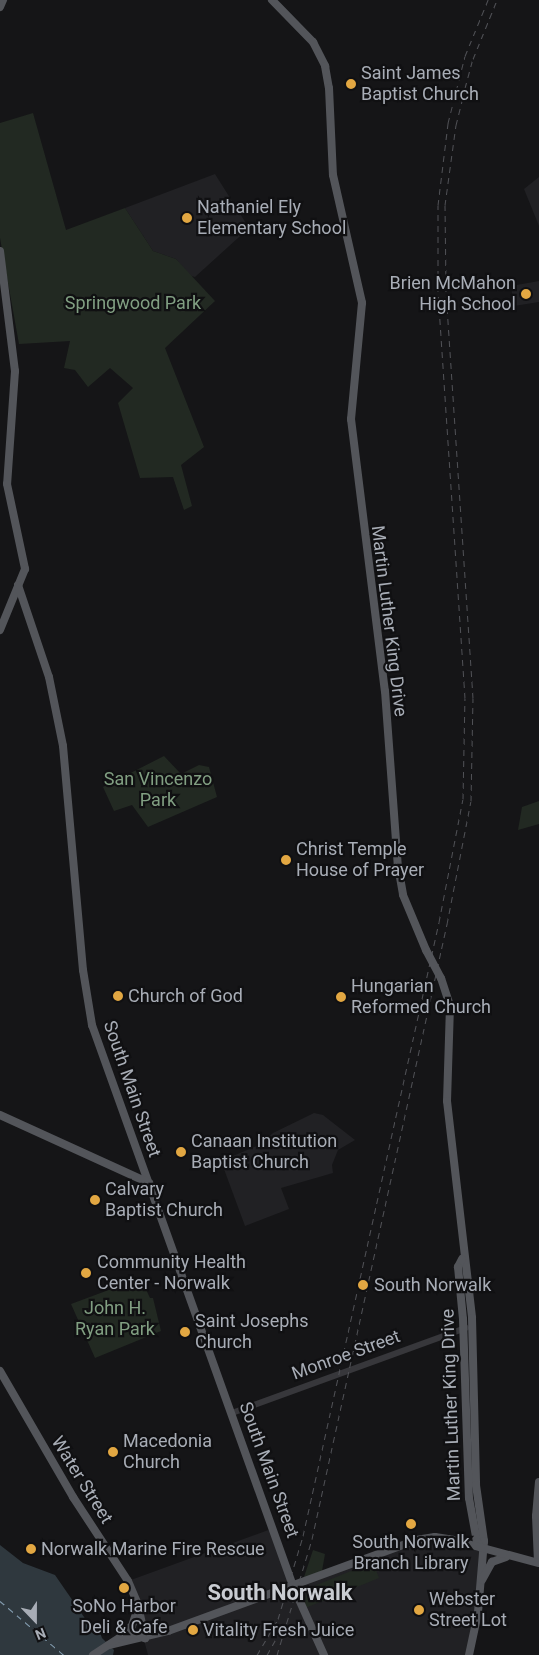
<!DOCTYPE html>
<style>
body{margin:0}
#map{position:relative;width:539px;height:1655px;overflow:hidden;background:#151517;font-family:Roboto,sans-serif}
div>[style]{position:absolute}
.built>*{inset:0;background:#212124}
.green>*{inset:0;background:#222922}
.water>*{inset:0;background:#2f383e}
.ferry>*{height:1px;margin-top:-0.5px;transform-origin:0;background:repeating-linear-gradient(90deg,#829bae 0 6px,transparent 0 11px)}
.minor>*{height:6px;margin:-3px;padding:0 3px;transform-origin:3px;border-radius:3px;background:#37373b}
.major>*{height:8px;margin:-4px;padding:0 4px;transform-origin:4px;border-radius:4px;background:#53555a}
.rail>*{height:1px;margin-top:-0.5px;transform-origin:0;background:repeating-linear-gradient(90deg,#505156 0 6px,transparent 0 11px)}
.major-bridge>*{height:8px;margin:-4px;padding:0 4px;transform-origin:4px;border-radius:4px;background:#53555a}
.dots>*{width:14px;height:14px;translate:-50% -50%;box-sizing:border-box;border:2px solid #101012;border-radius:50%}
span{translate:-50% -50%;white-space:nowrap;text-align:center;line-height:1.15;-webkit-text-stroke:4.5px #101012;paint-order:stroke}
.poi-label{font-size:18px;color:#a8adb6}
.left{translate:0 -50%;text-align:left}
.right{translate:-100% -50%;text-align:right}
.park-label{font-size:18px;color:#819f82}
.street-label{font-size:18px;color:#a8adb6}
.district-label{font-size:22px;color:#c9ccd2;font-weight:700}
.north{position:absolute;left:10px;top:1595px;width:50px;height:50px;-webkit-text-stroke:4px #101012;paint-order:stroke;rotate:158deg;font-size:14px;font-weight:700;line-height:20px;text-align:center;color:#a8adb6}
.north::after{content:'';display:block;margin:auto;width:18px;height:22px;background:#a8adb6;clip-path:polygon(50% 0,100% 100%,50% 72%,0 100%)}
</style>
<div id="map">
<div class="built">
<i style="clip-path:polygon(215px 174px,249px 228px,195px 277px,188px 275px,176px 259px,153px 251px,125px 208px)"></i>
<i style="clip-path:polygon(539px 177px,539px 226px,524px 189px)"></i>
<i style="clip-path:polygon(539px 281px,539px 307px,539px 302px,514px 306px,511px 286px)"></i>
<i style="clip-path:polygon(314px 1113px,323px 1115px,355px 1140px,338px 1150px,332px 1165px,333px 1173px,281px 1188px,289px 1209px,245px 1226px,221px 1161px,259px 1145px,273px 1133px)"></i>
<i style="clip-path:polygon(274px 1528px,293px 1586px,435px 1537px,481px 1548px,481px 1589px,469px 1655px,148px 1655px,128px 1581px)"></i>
</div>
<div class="green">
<i style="clip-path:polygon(33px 113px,66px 230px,125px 208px,153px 251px,176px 259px,215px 301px,165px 348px,204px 447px,181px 465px,192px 506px,184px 510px,173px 477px,140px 478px,118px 403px,133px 388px,110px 368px,88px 387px,75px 370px,64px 368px,70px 341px,19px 344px,0 238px,0 123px)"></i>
<i style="clip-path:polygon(164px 756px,181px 774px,199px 765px,209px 767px,217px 797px,148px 827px,132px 805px,114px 811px,103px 787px)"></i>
<i style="clip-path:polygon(539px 801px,539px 824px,518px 830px,522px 807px)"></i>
<i style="clip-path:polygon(143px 1283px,150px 1298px,153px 1298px,161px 1331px,95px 1358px,71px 1304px,114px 1288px)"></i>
<i style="clip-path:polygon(313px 1550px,325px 1554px,322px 1571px,303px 1580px)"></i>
<i style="clip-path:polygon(373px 1562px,379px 1578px,303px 1609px,307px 1589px)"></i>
</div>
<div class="water">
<i style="clip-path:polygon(0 1545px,23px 1563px,55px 1575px,93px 1630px,98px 1627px,102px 1638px,114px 1650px,113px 1655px,0 1655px)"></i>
</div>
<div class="ferry">
<i style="left:0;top:1601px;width:84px;rotate:40.2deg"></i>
</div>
<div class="minor">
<i style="left:232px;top:1413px;width:249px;rotate:-20deg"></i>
</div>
<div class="major">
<i style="left:272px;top:0;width:59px;rotate:45.7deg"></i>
<i style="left:313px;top:42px;width:27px;rotate:63deg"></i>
<i style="left:325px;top:66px;width:22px;rotate:80deg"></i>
<i style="left:329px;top:88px;width:87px;rotate:87.4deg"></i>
<i style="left:333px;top:175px;width:131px;rotate:77.2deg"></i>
<i style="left:362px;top:303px;width:117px;rotate:95.4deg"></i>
<i style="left:351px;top:419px;width:274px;rotate:82.9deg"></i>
<i style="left:385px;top:691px;width:175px;rotate:85.8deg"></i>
<i style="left:398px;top:866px;width:29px;rotate:80deg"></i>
<i style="left:403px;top:895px;width:60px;rotate:67.3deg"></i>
<i style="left:0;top:7px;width:8px;rotate:-67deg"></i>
<i style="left:0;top:251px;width:121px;rotate:82.9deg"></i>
<i style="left:15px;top:371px;width:113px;rotate:94deg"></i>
<i style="left:7px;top:484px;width:87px;rotate:78deg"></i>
<i style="left:25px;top:569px;width:66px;rotate:112.3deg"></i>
<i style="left:18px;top:585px;width:97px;rotate:71.4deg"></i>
<i style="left:49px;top:677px;width:70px;rotate:78.5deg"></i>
<i style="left:63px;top:746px;width:225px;rotate:84.9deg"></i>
<i style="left:83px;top:970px;width:56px;rotate:80.7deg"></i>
<i style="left:92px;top:1025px;width:596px;rotate:70.29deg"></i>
<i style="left:293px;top:1586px;width:76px;rotate:65.8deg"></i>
<i style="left:441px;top:978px;width:29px;rotate:72deg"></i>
<i style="left:450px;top:1006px;width:95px;rotate:91.8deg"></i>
<i style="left:447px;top:1101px;width:218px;rotate:83.4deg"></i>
<i style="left:472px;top:1318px;width:167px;rotate:88.6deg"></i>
<i style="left:476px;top:1485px;width:57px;rotate:81.9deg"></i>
<i style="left:484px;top:1541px;width:72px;rotate:94.8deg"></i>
<i style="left:478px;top:1613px;width:43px;rotate:102.1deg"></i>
<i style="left:0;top:1115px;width:164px;rotate:24.5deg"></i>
<i style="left:462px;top:1259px;width:9px;rotate:117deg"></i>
<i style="left:458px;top:1267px;width:52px;rotate:84.5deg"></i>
<i style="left:463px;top:1319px;width:179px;rotate:88.1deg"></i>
<i style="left:469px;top:1498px;width:45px;rotate:79.7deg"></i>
<i style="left:477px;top:1542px;width:7px;rotate:56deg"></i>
<i style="left:0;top:1371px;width:146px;rotate:59.9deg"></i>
<i style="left:73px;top:1497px;width:100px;rotate:56.8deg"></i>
<i style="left:128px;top:1581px;width:26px;rotate:67deg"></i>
<i style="left:138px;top:1605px;width:34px;rotate:78deg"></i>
<i style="left:538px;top:1562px;width:46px;rotate:-92.5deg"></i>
<i style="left:536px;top:1516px;width:34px;rotate:-85deg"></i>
<i style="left:482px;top:1580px;width:21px;rotate:-61deg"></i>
<i style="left:492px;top:1562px;width:15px;rotate:-20deg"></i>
<i style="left:121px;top:1635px;width:14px;rotate:-39deg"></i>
<i style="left:132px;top:1626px;width:20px;rotate:-72deg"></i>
<i style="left:109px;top:1645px;width:61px;rotate:-13.3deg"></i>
<i style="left:168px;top:1631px;width:264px;rotate:-20.1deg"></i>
<i style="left:416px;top:1540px;width:19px;rotate:-9deg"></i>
<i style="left:435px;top:1537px;width:18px;rotate:9deg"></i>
<i style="left:453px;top:1540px;width:89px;rotate:15deg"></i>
<i style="left:93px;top:1655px;width:35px;rotate:-33deg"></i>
<i style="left:122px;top:1636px;width:14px;rotate:-8deg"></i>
<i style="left:136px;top:1634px;width:10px;rotate:24deg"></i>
</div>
<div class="rail">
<i style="left:257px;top:1655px;width:42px;rotate:-59.7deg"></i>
<i style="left:278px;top:1619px;width:87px;rotate:-73.2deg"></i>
<i style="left:303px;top:1536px;width:629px;rotate:-77.51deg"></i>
<i style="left:439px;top:922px;width:125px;rotate:-79deg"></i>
<i style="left:463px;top:799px;width:101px;rotate:-88.9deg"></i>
<i style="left:465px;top:698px;width:412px;rotate:-93.8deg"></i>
<i style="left:438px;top:287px;width:82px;rotate:-90deg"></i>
<i style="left:438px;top:205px;width:83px;rotate:-83deg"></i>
<i style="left:448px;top:123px;width:69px;rotate:-75.8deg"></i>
<i style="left:465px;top:56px;width:61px;rotate:-67.7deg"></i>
<i style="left:267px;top:1655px;width:23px;rotate:-61deg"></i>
<i style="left:277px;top:1655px;width:121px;rotate:-73.2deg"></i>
<i style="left:312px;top:1539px;width:630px;rotate:-77.62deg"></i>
<i style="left:447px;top:924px;width:125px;rotate:-79deg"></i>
<i style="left:471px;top:801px;width:103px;rotate:-88.9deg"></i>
<i style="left:473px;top:698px;width:412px;rotate:-93.8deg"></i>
<i style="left:446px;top:287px;width:82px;rotate:-90.7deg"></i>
<i style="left:445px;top:205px;width:81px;rotate:-82.2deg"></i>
<i style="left:456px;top:125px;width:38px;rotate:-76deg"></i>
<i style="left:465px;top:88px;width:30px;rotate:-75deg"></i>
<i style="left:473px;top:59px;width:64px;rotate:-67.9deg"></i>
</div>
<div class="major-bridge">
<i style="left:426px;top:950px;width:32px;rotate:62deg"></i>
</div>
<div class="dots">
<i style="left:351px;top:84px;background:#e2a742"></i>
<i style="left:187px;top:218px;background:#e2a742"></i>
<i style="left:526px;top:294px;background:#e2a742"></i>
<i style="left:286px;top:860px;background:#e2a742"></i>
<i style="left:118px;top:996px;background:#e2a742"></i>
<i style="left:341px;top:997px;background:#e2a742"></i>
<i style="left:181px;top:1152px;background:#e2a742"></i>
<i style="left:95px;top:1200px;background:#e2a742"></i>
<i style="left:86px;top:1273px;background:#e2a742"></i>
<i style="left:363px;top:1285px;background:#e2a742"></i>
<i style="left:185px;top:1332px;background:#e2a742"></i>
<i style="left:113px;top:1452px;background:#e2a742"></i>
<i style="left:411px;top:1524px;background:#e2a742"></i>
<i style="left:31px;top:1549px;background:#e2a742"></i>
<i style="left:124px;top:1588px;background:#e2a742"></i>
<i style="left:419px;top:1610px;background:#e2a742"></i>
<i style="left:193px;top:1630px;background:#e2a742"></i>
</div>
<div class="poi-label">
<span class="left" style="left:361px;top:84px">Saint James<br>Baptist Church</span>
<span class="left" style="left:197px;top:218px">Nathaniel Ely<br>Elementary School</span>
<span class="right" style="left:516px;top:294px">Brien McMahon<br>High School</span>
<span class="left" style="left:296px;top:860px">Christ Temple<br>House of Prayer</span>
<span class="left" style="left:351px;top:997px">Hungarian<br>Reformed Church</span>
<span class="left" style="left:128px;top:996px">Church of God</span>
<span class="left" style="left:191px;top:1152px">Canaan Institution<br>Baptist Church</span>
<span class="left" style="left:105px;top:1200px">Calvary<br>Baptist Church</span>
<span class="left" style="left:97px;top:1273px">Community Health<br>Center - Norwalk</span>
<span class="left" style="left:374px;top:1285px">South Norwalk</span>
<span class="left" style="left:195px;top:1332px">Saint Josephs<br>Church</span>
<span class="left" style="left:123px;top:1452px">Macedonia<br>Church</span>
<span style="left:411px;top:1553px">South Norwalk<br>Branch Library</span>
<span class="left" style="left:41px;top:1549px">Norwalk Marine Fire Rescue</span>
<span class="left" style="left:429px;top:1610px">Webster<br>Street Lot</span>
<span style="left:124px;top:1617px">SoNo Harbor<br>Deli &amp; Cafe</span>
<span class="left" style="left:203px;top:1630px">Vitality Fresh Juice</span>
</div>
<div class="park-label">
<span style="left:133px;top:303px">Springwood Park</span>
<span style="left:158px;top:790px">San Vincenzo<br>Park</span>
<span style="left:115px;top:1319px">John H.<br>Ryan Park</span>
</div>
<div class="street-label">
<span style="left:389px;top:621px;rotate:83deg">Martin Luther King Drive</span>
<span style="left:132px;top:1089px;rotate:71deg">South Main Street</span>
<span style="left:346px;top:1355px;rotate:-20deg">Monroe Street</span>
<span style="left:451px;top:1405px;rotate:-92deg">Martin Luther King Drive</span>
<span style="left:269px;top:1470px;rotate:70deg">South Main Street</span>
<span style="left:82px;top:1480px;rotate:58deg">Water Street</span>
</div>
<div class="district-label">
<span style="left:280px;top:1593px">South Norwalk</span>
</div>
<div class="north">N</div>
</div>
